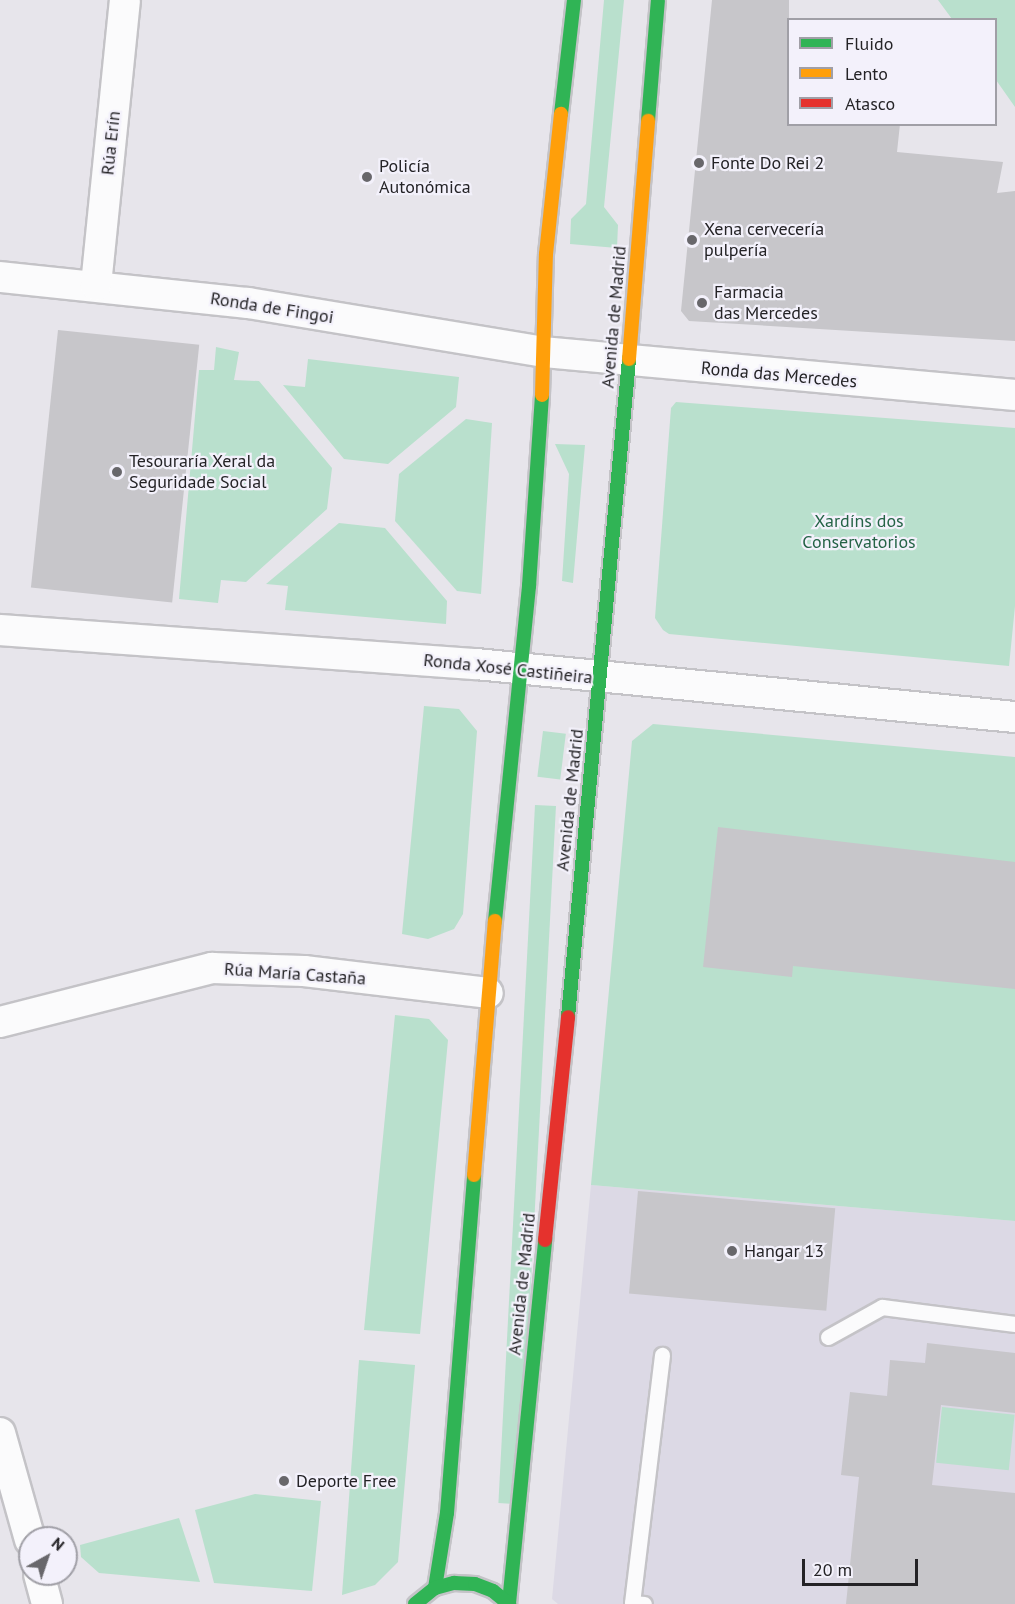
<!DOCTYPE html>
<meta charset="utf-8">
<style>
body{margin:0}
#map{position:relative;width:1015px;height:1604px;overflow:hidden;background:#e7e5eb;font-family:"PT Sans",sans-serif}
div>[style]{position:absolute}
.built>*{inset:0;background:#dcd9e5}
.green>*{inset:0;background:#b9e0cd;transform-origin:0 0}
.building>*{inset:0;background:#c7c6ca;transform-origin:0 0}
.roads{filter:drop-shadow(2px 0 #c4c3c7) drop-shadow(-2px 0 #c4c3c7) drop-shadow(0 2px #c4c3c7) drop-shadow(0 -2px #c4c3c7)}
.lane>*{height:15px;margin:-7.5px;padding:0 7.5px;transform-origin:7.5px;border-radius:7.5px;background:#fbfbfc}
.street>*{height:30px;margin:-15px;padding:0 15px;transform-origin:15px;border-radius:15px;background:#fbfbfc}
.fast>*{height:14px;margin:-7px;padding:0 7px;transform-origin:7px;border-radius:7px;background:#30b455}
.slow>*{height:14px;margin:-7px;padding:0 7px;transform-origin:7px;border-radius:7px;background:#ff9f0a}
.jam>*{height:14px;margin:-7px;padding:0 7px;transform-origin:7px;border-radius:7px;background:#e5322d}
.dots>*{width:16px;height:16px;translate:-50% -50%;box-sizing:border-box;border:3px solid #f3f1fb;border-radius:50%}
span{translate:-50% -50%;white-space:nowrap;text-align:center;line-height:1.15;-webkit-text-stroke:4.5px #f3f1fb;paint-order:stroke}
.street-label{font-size:18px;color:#242326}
.poi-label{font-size:18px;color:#242326}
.left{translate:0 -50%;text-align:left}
.park-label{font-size:18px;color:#246346}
.legend{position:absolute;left:787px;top:18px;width:210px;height:108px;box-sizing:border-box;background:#f3f1fb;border:2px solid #a09fa6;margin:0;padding:8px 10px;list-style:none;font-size:18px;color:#242326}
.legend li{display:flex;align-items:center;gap:12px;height:30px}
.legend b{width:30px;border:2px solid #a09fa6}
.north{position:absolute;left:18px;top:1526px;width:60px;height:60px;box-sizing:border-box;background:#f3f1fb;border:2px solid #a09fa6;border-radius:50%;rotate:40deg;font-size:16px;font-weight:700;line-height:24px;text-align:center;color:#242326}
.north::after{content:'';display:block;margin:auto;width:21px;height:27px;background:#68676b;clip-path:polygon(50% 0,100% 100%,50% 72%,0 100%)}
.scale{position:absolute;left:802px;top:1559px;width:116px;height:27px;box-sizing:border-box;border:3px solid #242326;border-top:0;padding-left:8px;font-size:18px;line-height:21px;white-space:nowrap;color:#242326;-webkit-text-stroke:4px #f3f1fb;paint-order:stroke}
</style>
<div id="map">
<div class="built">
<i style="clip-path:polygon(591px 1185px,1015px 1221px,1015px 1604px,558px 1604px,552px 1599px)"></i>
</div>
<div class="green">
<i style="clip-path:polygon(604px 0,624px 0,604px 207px,618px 225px,617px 248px,570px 244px,571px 219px,586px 204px)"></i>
<i style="clip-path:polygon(938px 0,1015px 0,1015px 107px,996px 80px,996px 20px,952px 19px)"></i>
<i style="clip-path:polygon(216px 347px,239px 352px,234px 380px,259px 381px,332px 468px,327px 509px,246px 582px,221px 580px,218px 603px,179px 599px,199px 370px,214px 370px)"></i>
<i style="clip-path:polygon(308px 359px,459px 377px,456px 407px,388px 464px,344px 459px,283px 385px,305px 387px)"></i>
<i style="clip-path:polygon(676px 402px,1015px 428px,1015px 606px,1009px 666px,669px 634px,663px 630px,655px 618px,671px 408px)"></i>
<i style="clip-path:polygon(466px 419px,492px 423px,481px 594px,457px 591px,395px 521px,399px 474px)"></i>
<i style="clip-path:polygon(555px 444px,585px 445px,573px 583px,562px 581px,569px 474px)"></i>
<i style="clip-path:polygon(339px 523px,385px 528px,447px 601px,446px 624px,285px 610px,288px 586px,266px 584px)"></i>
<i style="clip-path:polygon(424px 706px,459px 709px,477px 731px,463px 914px,454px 929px,428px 939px,402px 934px)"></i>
<i style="clip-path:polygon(653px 724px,1015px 757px,1015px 1221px,591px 1185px,632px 741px)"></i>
<i style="left:543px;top:731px;width:23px;height:46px;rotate:7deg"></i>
<i style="left:535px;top:805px;width:21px;height:699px;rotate:3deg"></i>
<i style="clip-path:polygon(395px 1015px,429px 1019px,448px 1040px,420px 1334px,364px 1330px)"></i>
<i style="clip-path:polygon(359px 1360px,415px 1365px,398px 1562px,375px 1585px,342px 1595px)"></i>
<i style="left:942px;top:1407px;width:73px;height:56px;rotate:6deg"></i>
<i style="clip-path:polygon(255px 1494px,321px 1501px,312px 1591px,214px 1583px,195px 1510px)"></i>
<i style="clip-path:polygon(179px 1518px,200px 1582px,99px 1573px,81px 1557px,80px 1545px)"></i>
</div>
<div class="building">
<i style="clip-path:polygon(712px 0,789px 0,789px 124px,900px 124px,897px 152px,1003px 162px,997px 193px,1015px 191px,1015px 341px,689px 321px,681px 311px)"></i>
<i style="left:58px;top:330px;width:142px;height:259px;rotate:6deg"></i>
<i style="clip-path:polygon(718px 827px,1015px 862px,1015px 989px,793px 966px,792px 977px,703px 967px)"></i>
<i style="left:638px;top:1191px;width:198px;height:103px;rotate:5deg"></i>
<i style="clip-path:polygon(927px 1343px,1015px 1353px,1015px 1413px,941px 1405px,932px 1485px,1015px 1493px,1015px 1604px,846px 1604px,859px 1477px,841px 1475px,850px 1392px,887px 1396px,890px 1360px,925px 1363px)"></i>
</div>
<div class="roads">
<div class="lane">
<i style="left:828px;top:1337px;width:62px;rotate:-29.1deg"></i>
<i style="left:882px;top:1307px;width:134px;rotate:7.3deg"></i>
<i style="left:644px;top:1604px;width:12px;rotate:-175deg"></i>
<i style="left:632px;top:1603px;width:250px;rotate:-83.1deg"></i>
</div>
<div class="street">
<i style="left:0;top:277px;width:249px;rotate:6deg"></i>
<i style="left:248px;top:303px;width:299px;rotate:9.4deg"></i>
<i style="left:543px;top:352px;width:474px;rotate:5.2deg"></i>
<i style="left:96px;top:285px;width:286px;rotate:-84.2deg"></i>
<i style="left:0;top:630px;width:477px;rotate:4.1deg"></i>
<i style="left:476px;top:664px;width:542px;rotate:5.62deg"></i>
<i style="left:0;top:1022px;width:219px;rotate:-14.3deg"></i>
<i style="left:212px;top:968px;width:92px;rotate:1.9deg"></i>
<i style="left:304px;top:971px;width:185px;rotate:6.8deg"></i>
<i style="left:0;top:1433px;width:111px;rotate:74.3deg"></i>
<i style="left:39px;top:1574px;width:31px;rotate:75deg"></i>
</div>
<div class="fast">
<i style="left:561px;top:114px;width:115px;rotate:-83.5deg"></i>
<i style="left:648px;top:121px;width:121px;rotate:-85.3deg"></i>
<i style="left:495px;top:921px;width:337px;rotate:-84.2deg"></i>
<i style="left:529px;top:586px;width:191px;rotate:-86.1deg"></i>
<i style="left:568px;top:1017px;width:661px;rotate:-84.7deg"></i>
<i style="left:435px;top:1588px;width:76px;rotate:-80.9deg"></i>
<i style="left:447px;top:1513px;width:339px;rotate:-85.4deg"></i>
<i style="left:509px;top:1603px;width:365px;rotate:-84.3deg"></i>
<i style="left:415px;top:1604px;width:26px;rotate:-39deg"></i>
<i style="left:435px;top:1588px;width:20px;rotate:-15deg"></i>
<i style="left:454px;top:1583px;width:21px;rotate:3deg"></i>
<i style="left:475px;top:1584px;width:19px;rotate:21deg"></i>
<i style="left:493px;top:1591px;width:21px;rotate:39deg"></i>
</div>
<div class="slow">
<i style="left:629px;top:359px;width:239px;rotate:-85.4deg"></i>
<i style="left:542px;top:395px;width:141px;rotate:-88.4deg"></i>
<i style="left:546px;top:254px;width:141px;rotate:-83.9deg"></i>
<i style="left:474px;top:1175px;width:255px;rotate:-85.3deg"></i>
</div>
<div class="jam">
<i style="left:545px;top:1240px;width:224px;rotate:-84.1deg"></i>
</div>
</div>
<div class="dots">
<i style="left:699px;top:163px;background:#68676b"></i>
<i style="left:367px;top:177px;background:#68676b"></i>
<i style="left:692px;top:240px;background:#68676b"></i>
<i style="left:702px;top:303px;background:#68676b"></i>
<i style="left:117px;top:472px;background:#68676b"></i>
<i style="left:732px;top:1251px;background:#68676b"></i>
<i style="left:284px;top:1481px;background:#68676b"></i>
</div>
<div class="street-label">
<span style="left:111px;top:143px;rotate:-84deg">Rúa Erín</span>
<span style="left:272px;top:308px;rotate:9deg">Ronda de Fingoi</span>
<span style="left:614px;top:317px;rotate:-85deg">Avenida de Madrid</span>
<span style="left:779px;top:375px;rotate:5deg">Ronda das Mercedes</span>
<span style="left:508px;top:669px;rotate:6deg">Ronda Xosé Castiñeira</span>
<span style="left:570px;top:800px;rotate:-84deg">Avenida de Madrid</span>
<span style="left:295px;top:974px;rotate:4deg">Rúa María Castaña</span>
<span style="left:522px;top:1284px;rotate:-84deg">Avenida de Madrid</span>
</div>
<div class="poi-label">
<span class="left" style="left:711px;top:163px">Fonte Do Rei 2</span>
<span class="left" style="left:379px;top:177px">Policía<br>Autonómica</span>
<span class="left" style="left:704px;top:240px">Xena cervecería<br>pulpería</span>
<span class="left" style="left:714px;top:303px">Farmacia<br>das Mercedes</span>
<span class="left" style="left:129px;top:472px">Tesouraría Xeral da<br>Seguridade Social</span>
<span class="left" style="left:744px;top:1251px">Hangar 13</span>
<span class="left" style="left:296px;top:1481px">Deporte Free</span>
</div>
<div class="park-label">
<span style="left:859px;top:532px">Xardíns dos<br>Conservatorios</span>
</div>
<ul class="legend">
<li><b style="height:8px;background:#30b455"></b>Fluido</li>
<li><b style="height:8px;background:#ff9f0a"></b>Lento</li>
<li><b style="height:8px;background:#e5322d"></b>Atasco</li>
</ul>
<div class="north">N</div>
<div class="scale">20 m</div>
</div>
